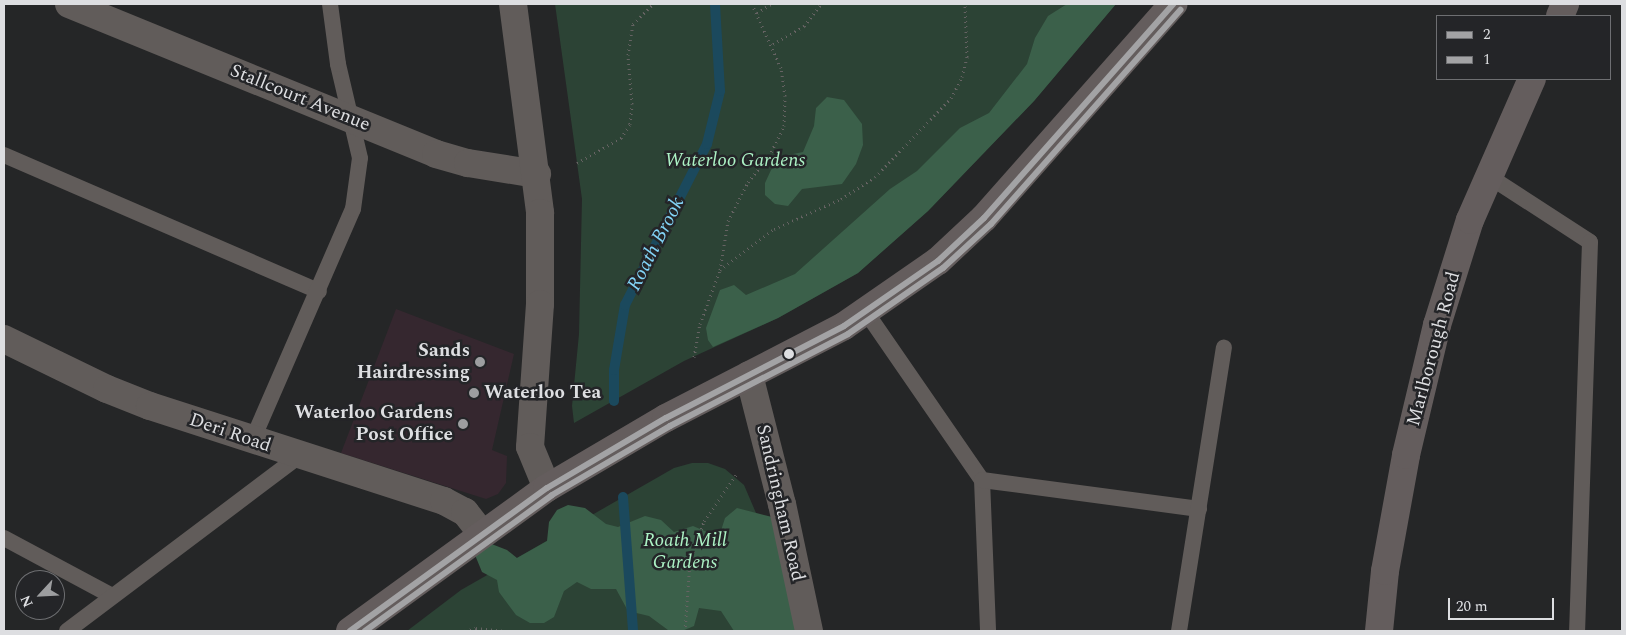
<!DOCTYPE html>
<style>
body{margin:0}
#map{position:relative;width:1626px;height:635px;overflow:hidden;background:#252627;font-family:Spectral,serif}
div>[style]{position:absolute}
.commercial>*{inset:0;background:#35272f}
.green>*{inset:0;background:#2c4335}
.forest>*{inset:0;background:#3b604a}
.stream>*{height:10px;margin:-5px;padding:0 5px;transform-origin:5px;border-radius:5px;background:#1b495d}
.path>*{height:3px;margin-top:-1.5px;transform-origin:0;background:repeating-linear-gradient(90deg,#666363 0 1px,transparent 0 5px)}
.lane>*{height:16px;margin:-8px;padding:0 8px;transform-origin:8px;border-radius:8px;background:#615c5a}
.street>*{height:28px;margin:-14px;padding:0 14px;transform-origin:14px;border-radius:14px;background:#615c5a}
.secondary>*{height:28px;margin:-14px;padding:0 14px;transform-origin:14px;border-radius:14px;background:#645d5d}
.bus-1>*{height:6px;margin:-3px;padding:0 3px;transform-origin:3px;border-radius:3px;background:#a3a3a5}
.bus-2>*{height:6px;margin:-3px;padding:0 3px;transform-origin:3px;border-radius:3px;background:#a3a3a5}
.dots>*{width:14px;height:14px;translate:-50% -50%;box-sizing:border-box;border:2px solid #242528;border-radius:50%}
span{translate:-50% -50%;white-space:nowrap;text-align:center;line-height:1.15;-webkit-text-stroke:5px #242528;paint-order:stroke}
.street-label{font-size:19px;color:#dddee1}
.park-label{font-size:19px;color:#acf2c5;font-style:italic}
.poi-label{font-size:19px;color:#dddee1;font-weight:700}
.right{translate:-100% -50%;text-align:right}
.left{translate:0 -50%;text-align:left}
.water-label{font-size:20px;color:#82d3f6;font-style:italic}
.frame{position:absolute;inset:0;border:5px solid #dddee1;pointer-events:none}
.legend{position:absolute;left:1436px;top:15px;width:175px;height:65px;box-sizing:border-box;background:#242528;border:1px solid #6e6f72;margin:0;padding:6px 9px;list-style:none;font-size:15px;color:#dddee1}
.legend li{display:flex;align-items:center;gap:10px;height:25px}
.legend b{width:25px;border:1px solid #6e6f72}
.north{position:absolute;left:15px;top:570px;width:50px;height:50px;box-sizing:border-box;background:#242528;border:1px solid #6e6f72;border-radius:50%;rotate:245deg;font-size:14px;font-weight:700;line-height:20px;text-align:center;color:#dddee1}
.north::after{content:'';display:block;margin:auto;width:18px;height:22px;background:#9d9ea0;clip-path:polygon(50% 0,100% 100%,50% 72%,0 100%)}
.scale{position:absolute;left:1448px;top:598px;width:106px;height:22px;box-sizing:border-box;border:2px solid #dddee1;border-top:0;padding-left:6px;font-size:15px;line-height:18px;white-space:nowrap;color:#dddee1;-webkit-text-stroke:4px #242528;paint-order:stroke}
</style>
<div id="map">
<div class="commercial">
<i style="clip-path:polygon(396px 309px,514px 354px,492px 450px,507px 456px,506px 483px,498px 494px,486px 499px,341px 453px)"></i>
</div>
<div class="green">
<i style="clip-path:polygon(555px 4px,1116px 4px,1034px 101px,928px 211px,858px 273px,778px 318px,684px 361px,574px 423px,572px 406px,579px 334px,582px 199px)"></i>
<i style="clip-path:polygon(692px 463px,708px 463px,725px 469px,744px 485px,756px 513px,770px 571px,777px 631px,407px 631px,461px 590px,674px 468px)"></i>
</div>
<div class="forest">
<i style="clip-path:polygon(1067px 4px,1116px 4px,1034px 101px,928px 211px,858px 273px,778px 318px,713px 347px,708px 340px,706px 328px,720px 290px,734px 285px,746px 295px,795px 274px,890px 189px,917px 171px,960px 128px,989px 113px,1027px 64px,1035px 38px,1048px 16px)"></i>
<i style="clip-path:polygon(827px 97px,844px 100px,862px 124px,863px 145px,856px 164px,842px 184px,802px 189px,788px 206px,775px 204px,765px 195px,765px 183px,771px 170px,783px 156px,803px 152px,814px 126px,816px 108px)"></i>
<i style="clip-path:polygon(568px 505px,585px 508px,606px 524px,618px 527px,645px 516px,661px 520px,674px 532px,693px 526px,719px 537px,725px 518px,737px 508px,772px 517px,797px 623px,795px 631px,734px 631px,721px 611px,699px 608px,694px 626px,682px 631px,668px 630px,649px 616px,628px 611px,616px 589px,591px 589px,577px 582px,564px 591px,554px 617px,544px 623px,530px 623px,516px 615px,499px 592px,497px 580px,482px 572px,475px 555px,489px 543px,507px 550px,517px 558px,547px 541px,549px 522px,557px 510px)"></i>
</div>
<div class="stream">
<i style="left:614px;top:401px;width:31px;rotate:-90deg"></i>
<i style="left:614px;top:370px;width:66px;rotate:-80.4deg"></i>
<i style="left:625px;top:305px;width:181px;rotate:-63deg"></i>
<i style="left:707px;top:144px;width:55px;rotate:-76.2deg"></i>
<i style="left:720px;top:91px;width:87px;rotate:-93.3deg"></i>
<i style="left:623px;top:497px;width:134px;rotate:85.7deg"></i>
</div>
<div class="path">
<i style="left:757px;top:13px;width:17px;rotate:-33deg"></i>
<i style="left:773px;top:44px;width:36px;rotate:-30deg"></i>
<i style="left:804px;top:26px;width:28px;rotate:-52deg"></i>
<i style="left:577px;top:163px;width:51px;rotate:-29.6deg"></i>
<i style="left:621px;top:138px;width:17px;rotate:-57deg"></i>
<i style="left:630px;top:124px;width:20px;rotate:-84deg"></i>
<i style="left:632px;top:104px;width:49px;rotate:-94.7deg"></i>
<i style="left:628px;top:55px;width:31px;rotate:-81deg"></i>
<i style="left:633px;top:24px;width:28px;rotate:-45deg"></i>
<i style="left:720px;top:270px;width:50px;rotate:-80.7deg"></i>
<i style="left:728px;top:221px;width:44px;rotate:-62.9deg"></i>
<i style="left:748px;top:182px;width:33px;rotate:-51deg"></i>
<i style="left:769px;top:156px;width:34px;rotate:-63deg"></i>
<i style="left:784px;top:126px;width:30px;rotate:-88deg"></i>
<i style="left:785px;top:96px;width:28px;rotate:-98deg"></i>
<i style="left:781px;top:68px;width:70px;rotate:-114.4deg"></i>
<i style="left:694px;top:357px;width:34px;rotate:-80deg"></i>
<i style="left:700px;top:324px;width:58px;rotate:-69.7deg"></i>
<i style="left:720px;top:270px;width:68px;rotate:-37.2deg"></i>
<i style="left:774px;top:229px;width:73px;rotate:-24.1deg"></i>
<i style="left:841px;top:199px;width:40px;rotate:-32.9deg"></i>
<i style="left:875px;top:177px;width:110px;rotate:-46.1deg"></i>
<i style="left:951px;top:98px;width:24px;rotate:-62deg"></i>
<i style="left:962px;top:77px;width:21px;rotate:-76deg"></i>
<i style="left:967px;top:57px;width:53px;rotate:-92.2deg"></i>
<i style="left:465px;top:631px;width:11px;rotate:-15deg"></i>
<i style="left:476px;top:628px;width:29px;rotate:6deg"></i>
<i style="left:685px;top:631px;width:69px;rotate:-85.9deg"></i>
<i style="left:690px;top:562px;width:43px;rotate:-71.1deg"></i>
<i style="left:704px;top:521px;width:56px;rotate:-55.2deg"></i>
</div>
<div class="lane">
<i style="left:4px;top:155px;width:343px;rotate:23.4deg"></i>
<i style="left:1490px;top:177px;width:119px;rotate:33deg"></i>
<i style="left:1590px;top:242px;width:389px;rotate:91.9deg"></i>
<i style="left:866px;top:312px;width:204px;rotate:55.4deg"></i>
<i style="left:982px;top:480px;width:151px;rotate:87.7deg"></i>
<i style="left:252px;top:441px;width:253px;rotate:-66.5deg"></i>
<i style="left:353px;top:209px;width:51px;rotate:-82.2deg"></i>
<i style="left:360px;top:158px;width:97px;rotate:-103.2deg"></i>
<i style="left:338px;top:64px;width:61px;rotate:-97.6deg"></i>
<i style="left:982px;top:480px;width:219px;rotate:7.6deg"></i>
<i style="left:4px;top:538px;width:123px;rotate:28.2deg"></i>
<i style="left:67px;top:631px;width:291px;rotate:-37deg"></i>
<i style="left:1179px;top:631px;width:287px;rotate:-81deg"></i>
</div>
<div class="street">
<i style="left:69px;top:4px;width:396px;rotate:22.2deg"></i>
<i style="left:436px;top:154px;width:33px;rotate:16deg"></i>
<i style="left:468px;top:163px;width:70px;rotate:9.1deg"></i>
<i style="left:513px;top:4px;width:211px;rotate:82.6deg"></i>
<i style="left:540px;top:213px;width:91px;rotate:90deg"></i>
<i style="left:540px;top:304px;width:143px;rotate:94deg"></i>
<i style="left:530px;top:447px;width:44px;rotate:67.5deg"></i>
<i style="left:4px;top:339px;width:114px;rotate:25.9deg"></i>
<i style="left:107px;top:389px;width:46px;rotate:21.6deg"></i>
<i style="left:150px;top:406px;width:309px;rotate:17.9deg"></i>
<i style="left:444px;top:501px;width:24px;rotate:28deg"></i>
<i style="left:465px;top:512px;width:28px;rotate:52deg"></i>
<i style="left:749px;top:375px;width:133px;rotate:75.7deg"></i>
<i style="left:782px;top:504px;width:130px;rotate:78deg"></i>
</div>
<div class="secondary">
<i style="left:1560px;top:16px;width:13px;rotate:-67deg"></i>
<i style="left:350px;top:631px;width:243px;rotate:-36deg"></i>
<i style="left:547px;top:488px;width:138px;rotate:-30.5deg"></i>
<i style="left:666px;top:418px;width:200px;rotate:-27.3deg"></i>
<i style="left:844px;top:326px;width:114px;rotate:-34.7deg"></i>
<i style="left:938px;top:261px;width:63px;rotate:-43.1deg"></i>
<i style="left:984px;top:218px;width:286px;rotate:-48.5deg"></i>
<i style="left:1379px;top:631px;width:60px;rotate:-84.3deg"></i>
<i style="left:1385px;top:571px;width:118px;rotate:-79.7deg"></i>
<i style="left:1406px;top:455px;width:134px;rotate:-76.6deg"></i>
<i style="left:1437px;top:325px;width:110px;rotate:-72.6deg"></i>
<i style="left:1470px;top:220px;width:154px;rotate:-66.3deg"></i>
</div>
<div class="bus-1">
<i style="left:350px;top:631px;width:243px;rotate:-36deg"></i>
<i style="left:547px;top:488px;width:138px;rotate:-30.5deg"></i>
<i style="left:666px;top:418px;width:200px;rotate:-27.3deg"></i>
<i style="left:844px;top:326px;width:114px;rotate:-34.7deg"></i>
<i style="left:938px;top:261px;width:63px;rotate:-43.1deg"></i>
<i style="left:984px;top:218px;width:286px;rotate:-48.5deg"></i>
</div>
<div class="bus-2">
<i style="left:365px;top:631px;width:231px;rotate:-36deg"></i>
<i style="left:552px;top:495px;width:137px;rotate:-30.3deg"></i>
<i style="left:670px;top:426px;width:200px;rotate:-27.3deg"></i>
<i style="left:848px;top:334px;width:116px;rotate:-34.8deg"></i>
<i style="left:943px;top:268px;width:65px;rotate:-42.5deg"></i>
<i style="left:991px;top:224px;width:286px;rotate:-48.5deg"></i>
</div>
<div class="dots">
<i style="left:789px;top:354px;background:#dddee1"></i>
<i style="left:480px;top:362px;background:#9d9ea0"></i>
<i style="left:474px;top:393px;background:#9d9ea0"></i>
<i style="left:463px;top:424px;background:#9d9ea0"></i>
</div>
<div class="street-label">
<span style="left:300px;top:98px;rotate:22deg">Stallcourt Avenue</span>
<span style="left:1434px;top:349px;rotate:-75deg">Marlborough Road</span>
<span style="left:230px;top:433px;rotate:19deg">Deri Road</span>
<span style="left:780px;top:503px;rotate:77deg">Sandringham Road</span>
</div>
<div class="park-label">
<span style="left:735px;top:161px">Waterloo Gardens</span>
<span style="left:685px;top:552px">Roath Mill<br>Gardens</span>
</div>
<div class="poi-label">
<span class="right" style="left:470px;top:362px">Sands<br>Hairdressing</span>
<span class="left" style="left:484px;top:393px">Waterloo Tea</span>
<span class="right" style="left:453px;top:424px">Waterloo Gardens<br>Post Office</span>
</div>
<div class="water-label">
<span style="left:656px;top:244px;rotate:-63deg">Roath Brook</span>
</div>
<div class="frame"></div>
<ul class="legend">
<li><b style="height:6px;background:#a3a3a5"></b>2</li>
<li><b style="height:6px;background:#a3a3a5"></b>1</li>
</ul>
<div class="north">N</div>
<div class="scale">20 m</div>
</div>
